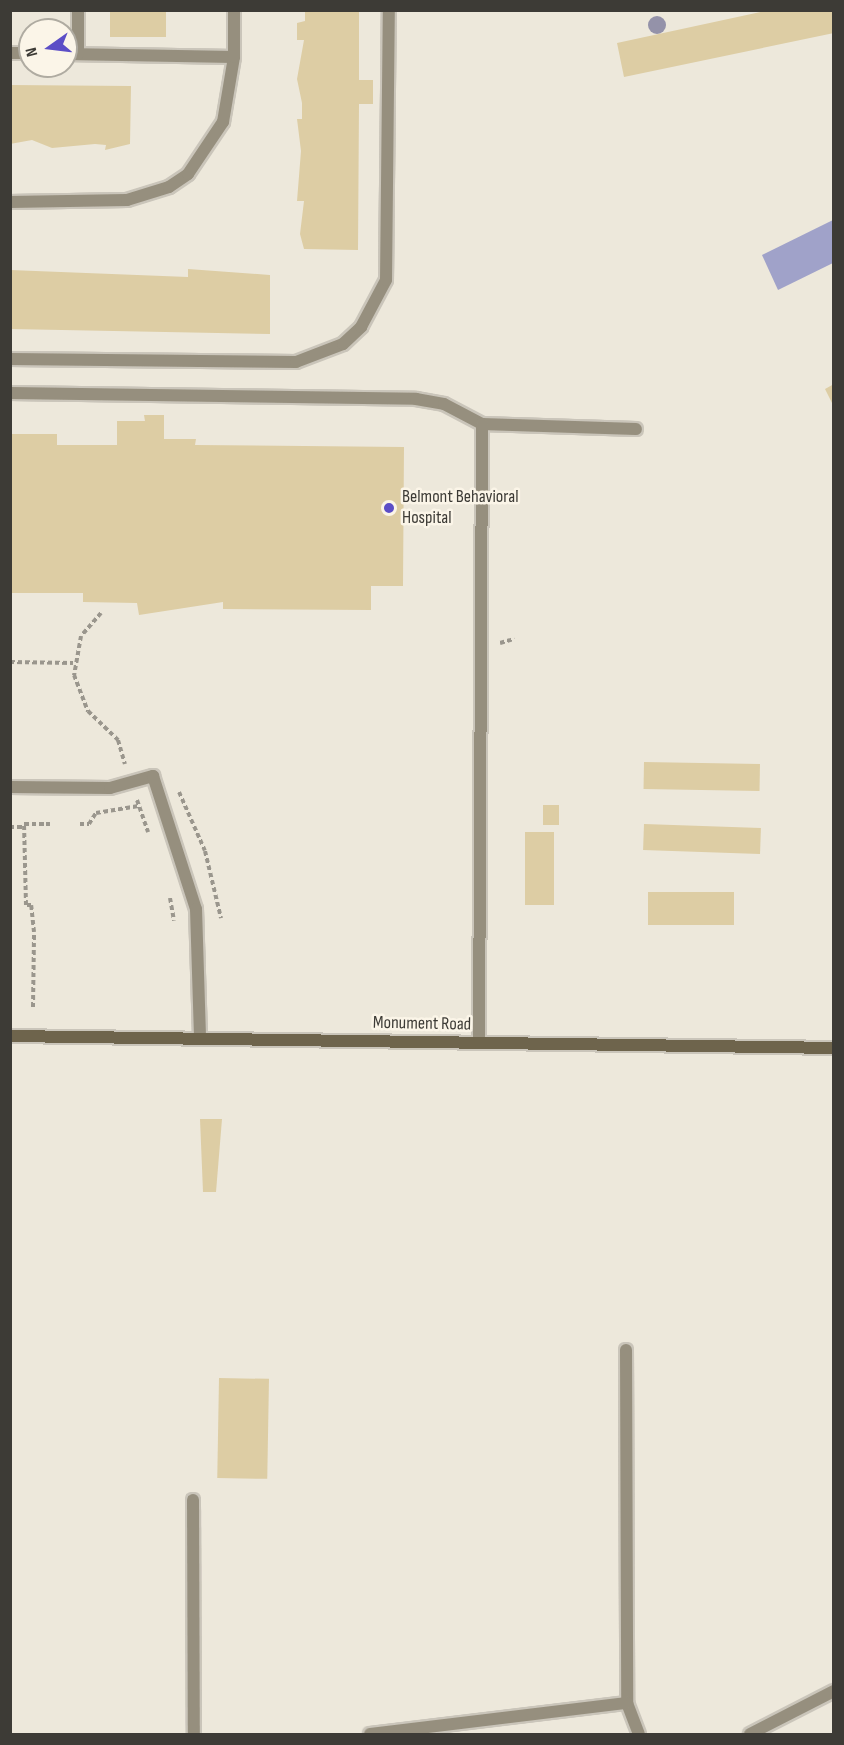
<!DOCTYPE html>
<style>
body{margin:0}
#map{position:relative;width:844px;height:1745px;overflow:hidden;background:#ede8db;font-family:"Sofia Sans Condensed",sans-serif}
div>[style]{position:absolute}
.water>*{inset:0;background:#a0a2c9}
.building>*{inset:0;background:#ddcda4;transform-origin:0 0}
.path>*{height:4px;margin-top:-2px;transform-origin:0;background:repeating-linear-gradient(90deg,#9a968d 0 4.5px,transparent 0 7.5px)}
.roads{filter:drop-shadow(2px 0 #cac5ba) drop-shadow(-2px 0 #cac5ba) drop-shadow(0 2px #cac5ba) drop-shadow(0 -2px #cac5ba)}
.lane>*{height:12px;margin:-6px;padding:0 6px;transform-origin:6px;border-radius:6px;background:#968f7e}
.street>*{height:12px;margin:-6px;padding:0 6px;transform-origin:6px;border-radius:6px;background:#968f7e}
.secondary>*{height:12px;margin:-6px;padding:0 6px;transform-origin:6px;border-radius:6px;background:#6e644c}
.trees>*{width:18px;height:18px;margin:-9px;border-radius:50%;background:#9492a9}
.dots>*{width:16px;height:16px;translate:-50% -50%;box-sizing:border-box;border:3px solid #fbf5e8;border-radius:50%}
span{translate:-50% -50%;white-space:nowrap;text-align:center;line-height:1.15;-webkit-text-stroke:5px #fbf5e8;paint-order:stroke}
.poi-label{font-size:18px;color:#3d3b36}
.left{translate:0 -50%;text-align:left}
.street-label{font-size:18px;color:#3d3b36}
.frame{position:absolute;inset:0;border:12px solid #3d3b36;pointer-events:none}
.north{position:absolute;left:18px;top:18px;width:60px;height:60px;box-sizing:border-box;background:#fbf5e8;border:2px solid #afaba1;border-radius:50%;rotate:256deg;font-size:16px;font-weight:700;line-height:24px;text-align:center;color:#3d3b36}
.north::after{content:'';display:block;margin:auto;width:21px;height:27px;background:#5c4ec6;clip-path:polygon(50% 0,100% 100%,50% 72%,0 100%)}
</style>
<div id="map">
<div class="water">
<i style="clip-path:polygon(833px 220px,833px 263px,778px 290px,762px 255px)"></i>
</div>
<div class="building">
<i style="left:110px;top:10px;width:56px;height:27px"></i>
<i style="clip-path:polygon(305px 10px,359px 10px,359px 80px,373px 80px,373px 104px,359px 104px,358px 250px,304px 249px,300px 234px,304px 201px,297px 201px,301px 151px,297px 119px,302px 119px,302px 103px,297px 79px,304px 40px,297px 40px,297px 23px,305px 21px)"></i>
<i style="clip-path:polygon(770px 10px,834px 10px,834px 33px,624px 77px,617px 43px)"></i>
<i style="clip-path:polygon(10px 85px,131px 86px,130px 144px,105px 150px,106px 145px,95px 144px,52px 148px,32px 140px,10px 144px)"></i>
<i style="clip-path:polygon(188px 269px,270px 275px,270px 334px,10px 329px,10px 270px,188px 277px)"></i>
<i style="clip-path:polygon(834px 384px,834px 407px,825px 389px)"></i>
<i style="clip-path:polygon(144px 415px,164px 415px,164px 439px,196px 439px,195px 445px,404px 447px,403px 586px,371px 586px,371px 610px,223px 609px,223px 602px,139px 615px,137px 603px,83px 602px,83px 593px,10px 593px,10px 434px,57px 434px,57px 445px,117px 445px,117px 421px,145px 421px)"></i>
<i style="left:644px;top:762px;width:116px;height:27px;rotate:1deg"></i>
<i style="left:543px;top:805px;width:16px;height:20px"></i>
<i style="left:644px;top:824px;width:117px;height:26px;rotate:2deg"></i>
<i style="left:525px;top:832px;width:29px;height:73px"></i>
<i style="left:734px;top:892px;width:33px;height:86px;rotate:90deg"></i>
<i style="clip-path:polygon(200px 1119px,222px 1119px,216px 1192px,203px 1192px)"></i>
<i style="left:219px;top:1378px;width:50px;height:100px;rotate:1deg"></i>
</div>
<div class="path">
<i style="left:101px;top:613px;width:30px;rotate:131deg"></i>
<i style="left:81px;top:636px;width:40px;rotate:100deg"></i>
<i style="left:74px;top:675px;width:39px;rotate:69deg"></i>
<i style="left:88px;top:711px;width:42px;rotate:44deg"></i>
<i style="left:118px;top:740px;width:25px;rotate:74deg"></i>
<i style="left:500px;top:643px;width:15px;rotate:-16deg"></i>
<i style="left:10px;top:662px;width:63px;rotate:0.9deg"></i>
<i style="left:179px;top:792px;width:64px;rotate:66.2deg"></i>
<i style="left:205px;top:851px;width:69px;rotate:76.6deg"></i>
<i style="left:137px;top:800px;width:34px;rotate:71deg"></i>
<i style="left:80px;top:824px;width:9px"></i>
<i style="left:89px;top:824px;width:13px;rotate:-58deg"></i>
<i style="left:96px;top:813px;width:43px;rotate:-9.5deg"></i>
<i style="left:10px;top:827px;width:14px"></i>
<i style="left:170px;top:898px;width:23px;rotate:80deg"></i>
<i style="left:33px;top:1007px;width:75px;rotate:-89.2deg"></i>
<i style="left:34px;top:932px;width:27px;rotate:-96deg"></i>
<i style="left:31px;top:905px;width:5px;rotate:180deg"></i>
<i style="left:26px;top:905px;width:81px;rotate:-91.4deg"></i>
<i style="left:24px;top:824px;width:26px"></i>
</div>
<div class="roads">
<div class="lane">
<i style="left:10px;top:53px;width:20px"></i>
<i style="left:66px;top:54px;width:168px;rotate:1deg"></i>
<i style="left:78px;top:54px;width:44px;rotate:-90deg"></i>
<i style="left:10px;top:359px;width:286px;rotate:0.6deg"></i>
<i style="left:296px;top:362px;width:50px;rotate:-21deg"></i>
<i style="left:343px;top:344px;width:25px;rotate:-43deg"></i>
<i style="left:361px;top:327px;width:53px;rotate:-62deg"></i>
<i style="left:386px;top:280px;width:270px;rotate:-89.4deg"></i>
<i style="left:10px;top:393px;width:406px;rotate:0.8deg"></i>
<i style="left:416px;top:399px;width:28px;rotate:10deg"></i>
<i style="left:444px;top:404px;width:43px;rotate:27.8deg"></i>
<i style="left:482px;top:424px;width:154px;rotate:1.9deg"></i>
<i style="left:10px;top:787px;width:100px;rotate:0.6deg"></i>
<i style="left:110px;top:788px;width:45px;rotate:-15.6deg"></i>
<i style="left:153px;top:776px;width:140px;rotate:72.1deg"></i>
<i style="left:196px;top:909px;width:130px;rotate:88.2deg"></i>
<i style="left:479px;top:1043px;width:619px;rotate:-89.72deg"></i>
<i style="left:626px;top:1350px;width:353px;rotate:89.8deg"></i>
<i style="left:627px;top:1703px;width:33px;rotate:69deg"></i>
<i style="left:193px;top:1500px;width:234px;rotate:89.8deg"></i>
<i style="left:370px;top:1734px;width:259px;rotate:-6.9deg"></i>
<i style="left:750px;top:1734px;width:94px;rotate:-27.1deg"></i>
</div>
<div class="street">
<i style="left:10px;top:202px;width:117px;rotate:-1deg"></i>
<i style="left:127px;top:200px;width:44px;rotate:-17.2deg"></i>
<i style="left:169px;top:187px;width:23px;rotate:-34deg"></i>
<i style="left:188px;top:174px;width:63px;rotate:-56.1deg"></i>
<i style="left:223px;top:122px;width:66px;rotate:-80.4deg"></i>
<i style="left:234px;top:57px;width:47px;rotate:-90deg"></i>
</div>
<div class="secondary">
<i style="left:10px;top:1036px;width:824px;rotate:0.83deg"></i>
</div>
</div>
<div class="trees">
<i style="left:657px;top:25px"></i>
</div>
<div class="dots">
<i style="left:389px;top:508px;background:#5c4ec6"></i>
</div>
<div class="poi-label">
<span class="left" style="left:402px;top:508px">Belmont Behavioral<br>Hospital</span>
</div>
<div class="street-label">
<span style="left:422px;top:1024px;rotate:1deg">Monument Road</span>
</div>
<div class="frame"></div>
<div class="north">N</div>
</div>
